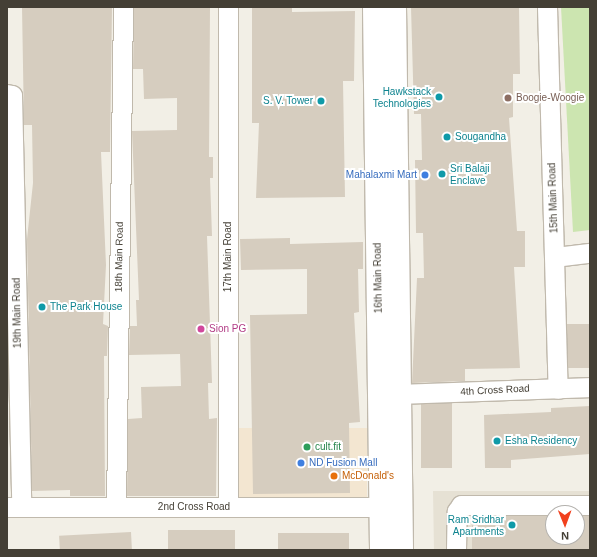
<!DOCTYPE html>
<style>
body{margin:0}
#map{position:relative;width:597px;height:557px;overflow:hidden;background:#f2efe6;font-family:Arial,sans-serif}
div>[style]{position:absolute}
.residential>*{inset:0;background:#e6e1d4}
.commercial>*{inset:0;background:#f3e6d1;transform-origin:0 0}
.green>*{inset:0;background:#cce5b0}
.building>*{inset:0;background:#d6cdbf;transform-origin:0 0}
.roads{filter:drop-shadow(1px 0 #c0b9ac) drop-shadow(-1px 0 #c0b9ac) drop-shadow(0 1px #c0b9ac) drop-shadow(0 -1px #c0b9ac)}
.minor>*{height:19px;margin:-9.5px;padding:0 9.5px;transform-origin:9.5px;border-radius:9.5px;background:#fff}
.tertiary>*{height:22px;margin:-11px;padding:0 11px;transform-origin:11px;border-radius:11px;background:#fff}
.dots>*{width:11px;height:11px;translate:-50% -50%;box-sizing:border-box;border:2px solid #fff;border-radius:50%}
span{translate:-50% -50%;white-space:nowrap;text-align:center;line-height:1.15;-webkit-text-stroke:4px #fff;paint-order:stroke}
.culture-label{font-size:10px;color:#0d838f}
.right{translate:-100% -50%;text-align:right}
.left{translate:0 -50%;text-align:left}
.education-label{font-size:10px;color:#785e54}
.shop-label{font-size:10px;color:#366cbe}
.street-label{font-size:10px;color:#443f35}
.hotel-label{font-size:10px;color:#b23c85}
.leisure-label{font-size:10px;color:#27864d}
.food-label{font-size:10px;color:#c56008}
.frame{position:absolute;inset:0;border:8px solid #443f35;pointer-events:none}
.north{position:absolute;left:545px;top:505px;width:40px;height:40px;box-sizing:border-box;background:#fff;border:1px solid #b4b2ae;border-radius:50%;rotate:179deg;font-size:11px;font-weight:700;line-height:16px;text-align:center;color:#443f35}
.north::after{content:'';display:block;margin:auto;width:14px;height:18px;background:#f1411e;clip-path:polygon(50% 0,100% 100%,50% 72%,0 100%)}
</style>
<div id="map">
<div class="residential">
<i style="clip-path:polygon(evenodd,433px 491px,590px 491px,590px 550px,434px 550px,433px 491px,553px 513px,577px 513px,577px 537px,553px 537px,553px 513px)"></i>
</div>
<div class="commercial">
<i style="left:367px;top:428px;width:72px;height:132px;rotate:90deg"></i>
</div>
<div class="green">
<i style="clip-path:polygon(561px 7px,590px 7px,590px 230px,573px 232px)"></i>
</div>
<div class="building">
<i style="clip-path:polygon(22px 7px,112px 7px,110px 152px,101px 152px,106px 265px,103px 324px,108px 326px,107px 356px,104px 356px,105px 496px,70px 496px,70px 490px,32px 491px,27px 239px,33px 183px,32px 125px,24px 125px)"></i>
<i style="clip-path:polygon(134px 7px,210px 7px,209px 157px,213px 157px,213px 178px,210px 178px,212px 236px,207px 236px,212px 383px,208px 383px,209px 419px,217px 418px,216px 496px,127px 496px,128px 419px,142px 418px,141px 387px,181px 386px,180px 354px,129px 355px,130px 326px,137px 326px,136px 300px,139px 300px,132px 131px,177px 130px,177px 98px,144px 99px,143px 69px,133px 69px)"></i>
<i style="clip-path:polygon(252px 7px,292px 7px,292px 12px,355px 11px,354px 81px,343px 81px,345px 197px,256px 198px,259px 123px,252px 123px)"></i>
<i style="clip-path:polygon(411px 7px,519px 7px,520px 74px,513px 74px,513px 117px,509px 118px,517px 231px,525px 231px,525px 267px,514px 267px,520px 368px,465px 369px,465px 381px,412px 383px,417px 278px,424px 278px,423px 233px,416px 233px,415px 160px,422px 160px,421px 114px,414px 114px)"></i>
<i style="clip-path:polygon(290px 238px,290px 244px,363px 242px,363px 269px,358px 269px,359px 312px,354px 313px,360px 422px,349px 423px,350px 493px,253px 494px,250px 315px,307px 314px,307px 269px,241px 270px,240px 239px)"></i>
<i style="left:567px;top:324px;width:23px;height:44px"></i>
<i style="left:452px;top:403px;width:65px;height:31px;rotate:90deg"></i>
<i style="clip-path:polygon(590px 406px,590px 454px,511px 460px,511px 468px,485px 468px,484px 415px,551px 412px,551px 408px)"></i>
<i style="clip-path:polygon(472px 516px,553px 516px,553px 537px,577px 537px,577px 516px,590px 516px,590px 550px,472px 550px)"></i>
<i style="left:235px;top:530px;width:20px;height:67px;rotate:90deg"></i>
<i style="left:131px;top:532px;width:18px;height:72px;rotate:87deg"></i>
<i style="left:278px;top:533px;width:71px;height:17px"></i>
</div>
<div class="roads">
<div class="minor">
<i style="left:547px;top:7px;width:382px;rotate:88.4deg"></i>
<i style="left:7px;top:94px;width:5px;rotate:11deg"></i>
<i style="left:12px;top:95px;width:412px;rotate:88.7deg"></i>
<i style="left:555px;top:257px;width:35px;rotate:-7deg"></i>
<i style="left:400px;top:394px;width:190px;rotate:-2.1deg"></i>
<i style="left:228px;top:506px;width:499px;rotate:-90deg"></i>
<i style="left:7px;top:507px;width:374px"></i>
<i style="left:116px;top:507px;width:500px;rotate:-89.2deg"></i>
<i style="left:456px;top:550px;width:39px;rotate:-89deg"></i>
<i style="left:457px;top:511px;width:7px;rotate:-56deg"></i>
<i style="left:461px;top:505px;width:129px"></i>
</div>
<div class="tertiary">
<i style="left:374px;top:7px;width:543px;rotate:89.26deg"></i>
<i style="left:395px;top:7px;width:543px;rotate:89.26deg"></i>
</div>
</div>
<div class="dots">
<i style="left:439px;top:97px;background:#0f9aa8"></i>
<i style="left:508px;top:98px;background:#8d6e63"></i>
<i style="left:321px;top:101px;background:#0f9aa8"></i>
<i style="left:447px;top:137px;background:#0f9aa8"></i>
<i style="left:442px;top:174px;background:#0f9aa8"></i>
<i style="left:425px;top:175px;background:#3f7fe0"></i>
<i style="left:42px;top:307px;background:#0f9aa8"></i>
<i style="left:201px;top:329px;background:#d1479c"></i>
<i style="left:497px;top:441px;background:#0f9aa8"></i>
<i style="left:307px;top:447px;background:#2e9e5b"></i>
<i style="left:301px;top:463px;background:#3f7fe0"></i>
<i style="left:334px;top:476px;background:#e8710a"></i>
<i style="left:512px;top:525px;background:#0f9aa8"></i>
</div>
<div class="culture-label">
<span class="right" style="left:431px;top:97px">Hawkstack<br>Technologies</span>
<span class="right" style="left:313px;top:101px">S. V. Tower</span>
<span class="left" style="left:455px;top:137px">Sougandha</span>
<span class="left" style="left:450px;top:174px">Sri Balaji<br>Enclave</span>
<span class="left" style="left:50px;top:307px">The Park House</span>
<span class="left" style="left:505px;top:441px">Esha Residency</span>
<span class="right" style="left:504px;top:525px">Ram Sridhar<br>Apartments</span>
</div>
<div class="education-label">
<span class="left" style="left:516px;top:98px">Boogie-Woogie</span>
</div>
<div class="shop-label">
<span class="right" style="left:417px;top:175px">Mahalaxmi Mart</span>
<span class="left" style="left:309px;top:463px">ND Fusion Mall</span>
</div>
<div class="street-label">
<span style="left:553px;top:198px;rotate:-92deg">15th Main Road</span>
<span style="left:119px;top:257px;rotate:-89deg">18th Main Road</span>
<span style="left:228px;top:257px;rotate:-90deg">17th Main Road</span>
<span style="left:378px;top:278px;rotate:-91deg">16th Main Road</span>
<span style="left:17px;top:313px;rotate:-91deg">19th Main Road</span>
<span style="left:495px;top:390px;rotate:-3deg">4th Cross Road</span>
<span style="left:194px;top:507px">2nd Cross Road</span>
</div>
<div class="hotel-label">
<span class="left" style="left:209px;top:329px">Sion PG</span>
</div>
<div class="leisure-label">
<span class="left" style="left:315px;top:447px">cult.fit</span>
</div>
<div class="food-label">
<span class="left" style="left:342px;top:476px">McDonald's</span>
</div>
<div class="frame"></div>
<div class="north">N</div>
</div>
